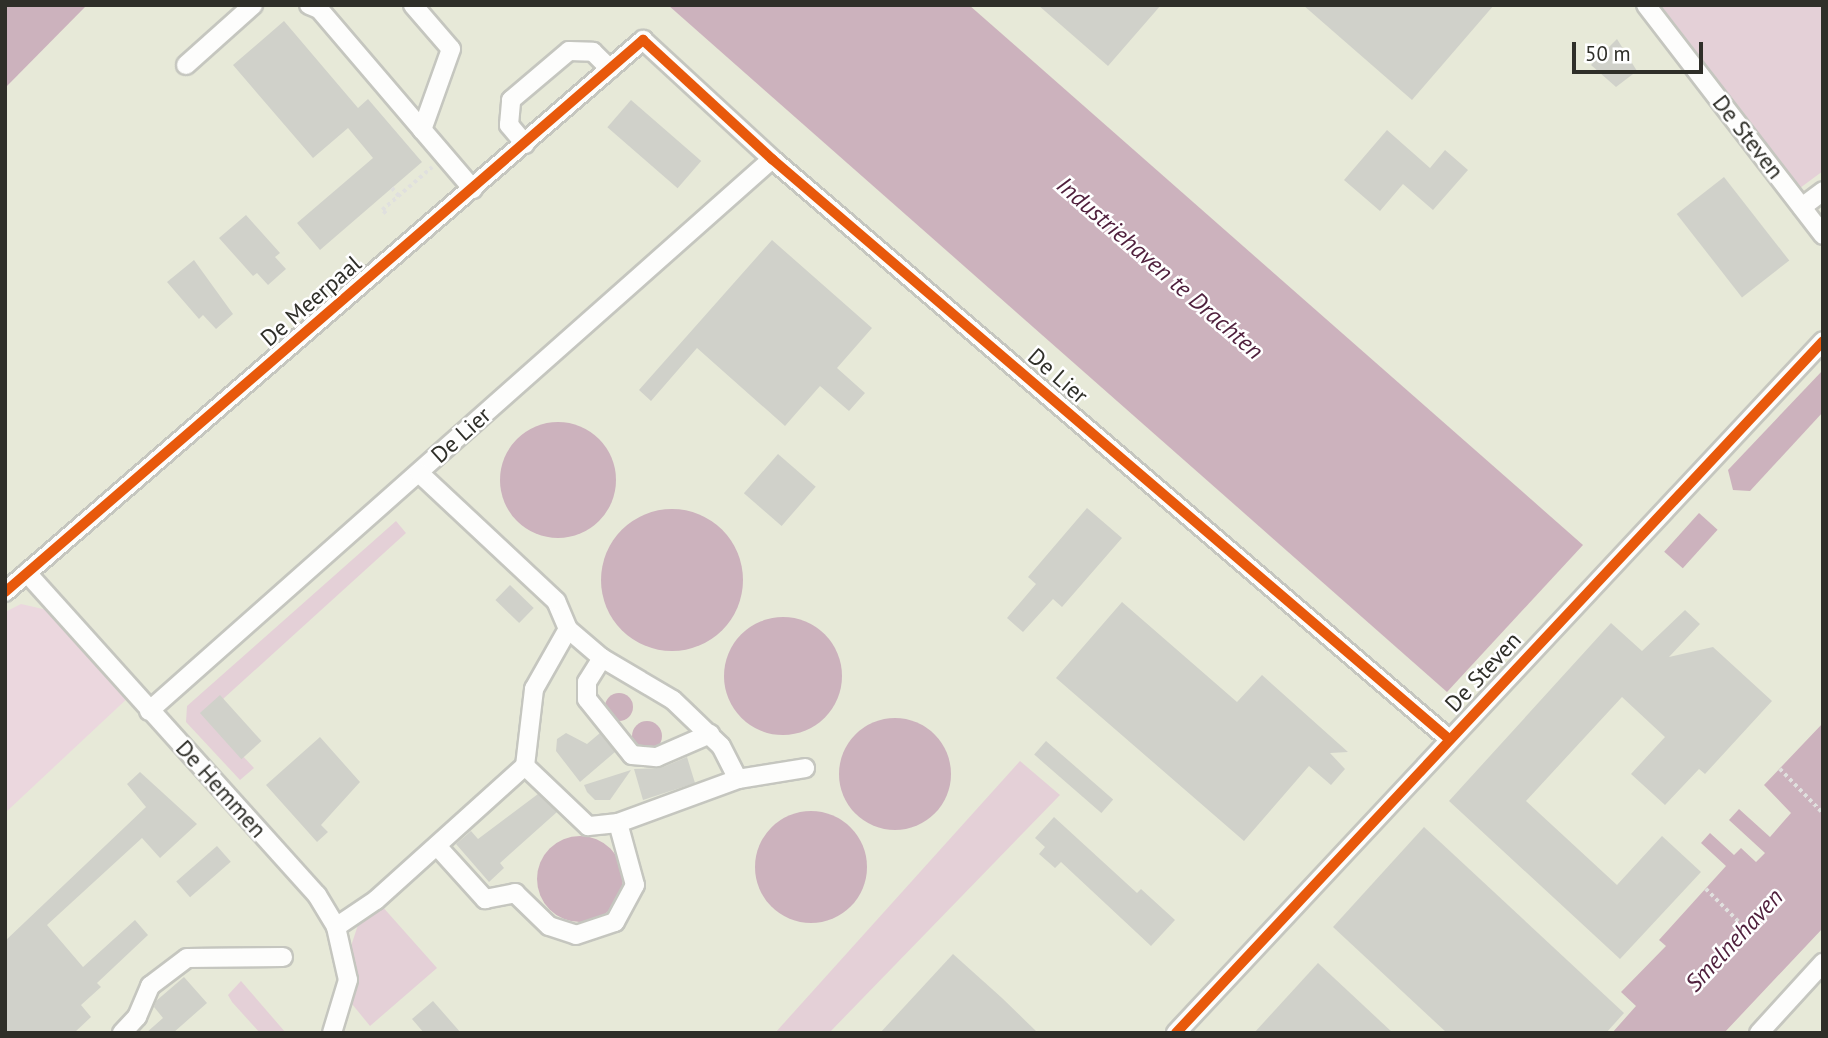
<!DOCTYPE html>
<style>
body{margin:0}
#map{position:relative;width:1828px;height:1038px;overflow:hidden;background:#f2f4ea;font-family:"PT Sans",sans-serif}
div>[style]{position:absolute}
.built>*{inset:0;background:#e7e9d8}
.green>*{inset:0;background:#ebd7de}
.forest>*{inset:0;background:#e4d0d7}
.water>*{inset:0;background:#ccb2bd;transform-origin:0 0}
.round{border-radius:50%}
.building>*{inset:0;background:#d0d1ca;transform-origin:0 0}
.path>*{height:3.5px;margin-top:-1.75px;transform-origin:0;background:repeating-linear-gradient(90deg,#e0e0de 0 3.5px,transparent 0 7px)}
.roads{filter:drop-shadow(2px 0 #c5c6bf) drop-shadow(-2px 0 #c5c6bf) drop-shadow(0 2px #c5c6bf) drop-shadow(0 -2px #c5c6bf)}
.minor>*{height:18px;margin:-9px;padding:0 9px;transform-origin:9px;border-radius:9px;background:#fdfdfc}
.cycleway>*{height:10px;margin:-5px;padding:0 5px;transform-origin:5px;border-radius:5px;background:#e8590c}
span{translate:-50% -50%;white-space:nowrap;text-align:center;line-height:1.15;-webkit-text-stroke:5px #fff;paint-order:stroke}
.street-label{font-size:23px;color:#2f2f29}
.water-label{font-size:24px;color:#50203d;font-style:italic}
.frame{position:absolute;inset:0;border:7px solid #2f2f29;pointer-events:none}
.scale{position:absolute;left:1572px;top:42px;width:131px;height:32px;box-sizing:border-box;border:4px solid #2f2f29;border-top:0;padding-left:9px;font-size:21px;line-height:24px;white-space:nowrap;color:#2f2f29;-webkit-text-stroke:5px #fff;paint-order:stroke}
</style>
<div id="map">
<div class="built">
<i style="clip-path:polygon(36px 5px,1823px 5px,1823px 1033px,5px 1033px,5px 38px)"></i>
</div>
<div class="green">
<i style="clip-path:polygon(21px 604px,56px 612px,131px 695px,5px 813px,5px 612px)"></i>
</div>
<div class="forest">
<i style="clip-path:polygon(1657px 5px,1822px 5px,1823px 171px,1800px 188px)"></i>
<i style="clip-path:polygon(396px 521px,406px 533px,223px 699px,213px 724px,254px 768px,240px 780px,186px 722px,187px 706px)"></i>
<i style="clip-path:polygon(1020px 761px,1060px 795px,829px 1033px,775px 1033px)"></i>
<i style="clip-path:polygon(381px 905px,437px 968px,370px 1026px,352px 1004px,352px 943px,358px 925px)"></i>
<i style="clip-path:polygon(241px 981px,286px 1033px,260px 1033px,232px 1002px,228px 995px)"></i>
</div>
<div class="water">
<i style="clip-path:polygon(5px 5px,87px 5px,5px 88px)"></i>
<i style="clip-path:polygon(668px 5px,969px 5px,1583px 545px,1447px 692px)"></i>
<i style="clip-path:polygon(1823px 370px,1823px 412px,1750px 491px,1733px 490px,1728px 470px)"></i>
<i class="round" style="left:500px;top:422px;width:116px;height:116px"></i>
<i class="round" style="left:601px;top:509px;width:142px;height:142px"></i>
<i style="left:1699px;top:513px;width:25px;height:52px;rotate:42deg"></i>
<i class="round" style="left:724px;top:617px;width:118px;height:118px"></i>
<i class="round" style="left:605px;top:693px;width:28px;height:28px"></i>
<i class="round" style="left:839px;top:718px;width:112px;height:112px"></i>
<i class="round" style="left:632px;top:721px;width:30px;height:30px"></i>
<i style="clip-path:polygon(1823px 723px,1823px 928px,1724px 1033px,1612px 1033px,1636px 1006px,1621px 992px,1666px 946px,1659px 940px,1726px 866px,1701px 843px,1710px 833px,1734px 855px,1741px 848px,1756px 862px,1765px 853px,1729px 820px,1739px 809px,1770px 837px,1791px 813px,1764px 785px)"></i>
<i class="round" style="left:755px;top:811px;width:112px;height:112px"></i>
<i class="round" style="left:537px;top:836px;width:86px;height:86px"></i>
</div>
<div class="building">
<i style="clip-path:polygon(1038px 5px,1161px 5px,1108px 66px)"></i>
<i style="clip-path:polygon(1303px 5px,1494px 5px,1412px 100px)"></i>
<i style="clip-path:polygon(284px 21px,358px 108px,368px 99px,422px 162px,320px 250px,297px 223px,373px 158px,348px 128px,313px 158px,233px 65px)"></i>
<i style="clip-path:polygon(1617px 39px,1637px 71px,1616px 87px,1591px 65px)"></i>
<i style="left:631px;top:100px;width:93px;height:36px;rotate:41deg"></i>
<i style="clip-path:polygon(1387px 130px,1430px 168px,1445px 150px,1468px 170px,1433px 210px,1403px 184px,1380px 211px,1344px 180px)"></i>
<i style="left:1724px;top:177px;width:106px;height:60px;rotate:52deg"></i>
<i style="clip-path:polygon(246px 215px,280px 253px,275px 257px,286px 269px,268px 285px,257px 273px,253px 276px,219px 238px)"></i>
<i style="clip-path:polygon(772px 240px,872px 328px,837px 368px,865px 393px,849px 411px,820px 386px,785px 426px,697px 348px,651px 401px,639px 390px)"></i>
<i style="clip-path:polygon(194px 260px,233px 314px,216px 329px,203px 315px,199px 319px,167px 282px)"></i>
<i style="left:778px;top:454px;width:50px;height:52px;rotate:41deg"></i>
<i style="clip-path:polygon(1087px 508px,1122px 538px,1062px 607px,1053px 599px,1023px 632px,1007px 618px,1036px 584px,1028px 577px)"></i>
<i style="left:510px;top:585px;width:33px;height:21px;rotate:44deg"></i>
<i style="clip-path:polygon(1122px 602px,1237px 702px,1262px 675px,1348px 752px,1330px 753px,1345px 769px,1331px 785px,1309px 766px,1244px 841px,1056px 678px)"></i>
<i style="clip-path:polygon(1685px 610px,1700px 624px,1669px 657px,1713px 647px,1772px 701px,1705px 774px,1699px 769px,1665px 805px,1631px 774px,1665px 737px,1622px 697px,1526px 801px,1617px 885px,1662px 836px,1701px 872px,1620px 959px,1449px 801px,1611px 623px,1642px 651px)"></i>
<i style="left:220px;top:695px;width:62px;height:27px;rotate:48deg"></i>
<i style="clip-path:polygon(566px 733px,587px 744px,600px 733px,615px 752px,580px 782px,556px 751px,557px 739px)"></i>
<i style="clip-path:polygon(320px 737px,360px 782px,321px 825px,328px 832px,317px 842px,266px 785px)"></i>
<i style="left:1046px;top:741px;width:89px;height:18px;rotate:41deg"></i>
<i style="clip-path:polygon(687px 757px,695px 783px,643px 800px,634px 769px,661px 768px)"></i>
<i style="clip-path:polygon(631px 770px,610px 800px,595px 800px,587px 792px,584px 785px)"></i>
<i style="clip-path:polygon(140px 772px,197px 824px,160px 858px,142px 838px,47px 925px,83px 967px,135px 920px,148px 935px,97px 983px,101px 987px,81px 1005px,91px 1017px,74px 1033px,5px 1033px,5px 941px,146px 807px,127px 784px)"></i>
<i style="clip-path:polygon(538px 794px,557px 812px,500px 863px,504px 868px,489px 882px,456px 844px,471px 831px,478px 839px)"></i>
<i style="clip-path:polygon(1054px 817px,1137px 893px,1141px 889px,1175px 920px,1151px 946px,1061px 862px,1055px 868px,1039px 854px,1045px 847px,1035px 838px)"></i>
<i style="clip-path:polygon(1424px 827px,1624px 1013px,1606px 1033px,1447px 1033px,1333px 927px)"></i>
<i style="left:217px;top:846px;width:21px;height:54px;rotate:49deg"></i>
<i style="clip-path:polygon(953px 954px,1002px 998px,1038px 1033px,880px 1033px)"></i>
<i style="clip-path:polygon(1318px 963px,1393px 1033px,1254px 1033px)"></i>
<i style="clip-path:polygon(184px 977px,207px 1003px,173px 1033px,146px 1033px,163px 1018px,154px 1007px,156px 1001px)"></i>
<i style="clip-path:polygon(433px 1001px,461px 1033px,424px 1033px,412px 1019px)"></i>
</div>
<div class="path">
<i style="left:392px;top:188px;width:11px;rotate:49deg"></i>
<i style="left:386px;top:214px;width:6px;rotate:-135deg"></i>
<i style="left:382px;top:210px;width:66px;rotate:-40.7deg"></i>
<i style="left:1780px;top:769px;width:62px;rotate:45.7deg"></i>
<i style="left:1706px;top:889px;width:58px;rotate:45deg"></i>
</div>
<div class="roads">
<div class="minor">
<i style="left:309px;top:5px;width:11px;rotate:22deg"></i>
<i style="left:319px;top:9px;width:237px;rotate:49.5deg"></i>
<i style="left:413px;top:5px;width:58px;rotate:49.2deg"></i>
<i style="left:451px;top:49px;width:86px;rotate:109.7deg"></i>
<i style="left:1646px;top:5px;width:290px;rotate:52.4deg"></i>
<i style="left:186px;top:65px;width:90px;rotate:-41.8deg"></i>
<i style="left:525px;top:144px;width:25px;rotate:-130deg"></i>
<i style="left:509px;top:125px;width:25px;rotate:-85deg"></i>
<i style="left:511px;top:100px;width:76px;rotate:-40.2deg"></i>
<i style="left:569px;top:51px;width:24px;rotate:2deg"></i>
<i style="left:593px;top:52px;width:24px;rotate:45deg"></i>
<i style="left:1802px;top:207px;width:26px;rotate:-37deg"></i>
<i style="left:27px;top:573px;width:433px;rotate:48deg"></i>
<i style="left:317px;top:895px;width:37px;rotate:59deg"></i>
<i style="left:336px;top:927px;width:54px;rotate:77.2deg"></i>
<i style="left:348px;top:980px;width:55px;rotate:106.8deg"></i>
<i style="left:5px;top:592px;width:844px;rotate:-40.87deg"></i>
<i style="left:643px;top:40px;width:176px;rotate:42.7deg"></i>
<i style="left:772px;top:159px;width:891px;rotate:40.59deg"></i>
<i style="left:568px;top:629px;width:45px;rotate:40.5deg"></i>
<i style="left:602px;top:658px;width:82px;rotate:30.6deg"></i>
<i style="left:673px;top:700px;width:66px;rotate:43.8deg"></i>
<i style="left:721px;top:746px;width:37px;rotate:63deg"></i>
<i style="left:602px;top:658px;width:28px;rotate:122deg"></i>
<i style="left:587px;top:682px;width:17px;rotate:90deg"></i>
<i style="left:587px;top:699px;width:72px;rotate:51.2deg"></i>
<i style="left:632px;top:755px;width:25px;rotate:5deg"></i>
<i style="left:657px;top:757px;width:58px;rotate:-23.5deg"></i>
<i style="left:149px;top:711px;width:832px;rotate:-41.54deg"></i>
<i style="left:618px;top:823px;width:128px;rotate:-20.1deg"></i>
<i style="left:738px;top:779px;width:68px;rotate:-9.3deg"></i>
<i style="left:437px;top:846px;width:72px;rotate:47.8deg"></i>
<i style="left:485px;top:899px;width:31px;rotate:-11deg"></i>
<i style="left:515px;top:893px;width:47px;rotate:44.1deg"></i>
<i style="left:549px;top:926px;width:28px;rotate:18deg"></i>
<i style="left:576px;top:935px;width:41px;rotate:-18.4deg"></i>
<i style="left:615px;top:922px;width:42px;rotate:-61.6deg"></i>
<i style="left:635px;top:885px;width:64px;rotate:-105.3deg"></i>
<i style="left:618px;top:823px;width:30px;rotate:174deg"></i>
<i style="left:588px;top:826px;width:87px;rotate:-136.4deg"></i>
<i style="left:336px;top:927px;width:48px;rotate:-34deg"></i>
<i style="left:376px;top:900px;width:200px;rotate:-42deg"></i>
<i style="left:525px;top:766px;width:78px;rotate:-83.3deg"></i>
<i style="left:534px;top:689px;width:69px;rotate:-60.5deg"></i>
<i style="left:568px;top:629px;width:30px;rotate:-113deg"></i>
<i style="left:556px;top:601px;width:187px;rotate:-136.9deg"></i>
<i style="left:122px;top:1033px;width:22px;rotate:-47deg"></i>
<i style="left:137px;top:1017px;width:34px;rotate:-67deg"></i>
<i style="left:150px;top:986px;width:46px;rotate:-37.1deg"></i>
<i style="left:187px;top:958px;width:96px;rotate:-0.6deg"></i>
<i style="left:1176px;top:1033px;width:947px;rotate:-46.92deg"></i>
<i style="left:1759px;top:1033px;width:95px;rotate:-47.6deg"></i>
</div>
</div>
<div class="cycleway">
<i style="left:5px;top:592px;width:844px;rotate:-40.87deg"></i>
<i style="left:643px;top:40px;width:176px;rotate:42.7deg"></i>
<i style="left:772px;top:159px;width:891px;rotate:40.59deg"></i>
<i style="left:1176px;top:1033px;width:947px;rotate:-46.92deg"></i>
</div>
<div class="street-label">
<span style="left:1748px;top:137px;rotate:52deg">De Steven</span>
<span style="left:311px;top:301px;rotate:-41deg">De Meerpaal</span>
<span style="left:1058px;top:376px;rotate:41deg">De Lier</span>
<span style="left:461px;top:435px;rotate:-42deg">De Lier</span>
<span style="left:1483px;top:672px;rotate:-47deg">De Steven</span>
<span style="left:221px;top:789px;rotate:48deg">De Hemmen</span>
</div>
<div class="water-label">
<span style="left:1160px;top:268px;rotate:41deg">Industriehaven te Drachten</span>
<span style="left:1734px;top:940px;rotate:-47deg">Smelnehaven</span>
</div>
<div class="frame"></div>
<div class="scale">50 m</div>
</div>
